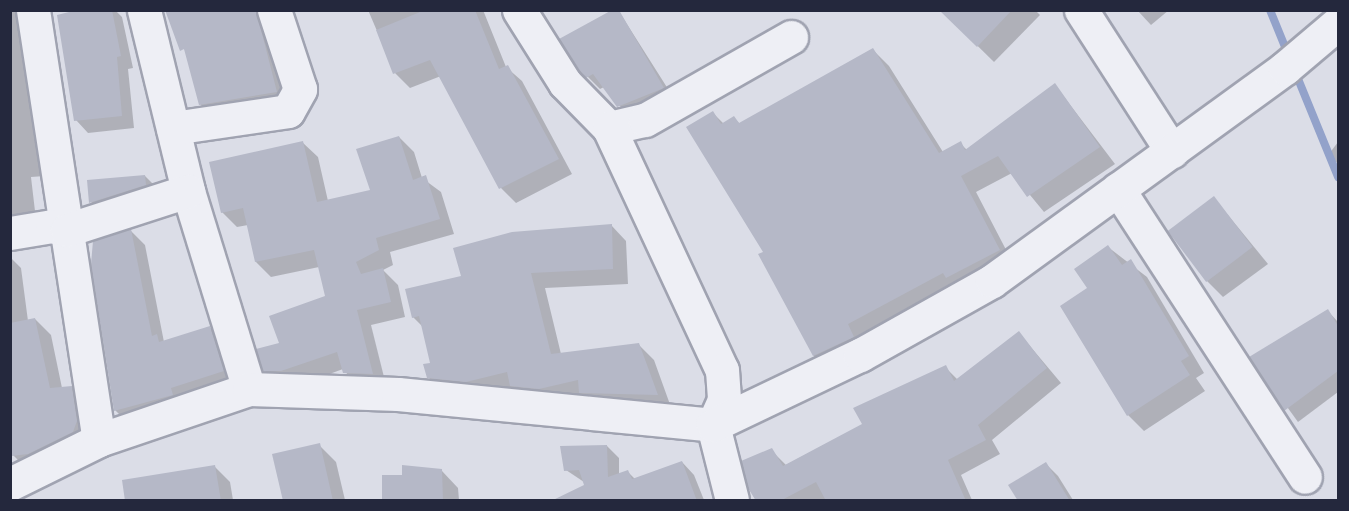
<!DOCTYPE html>
<style>
body{margin:0}
#map{position:relative;width:1349px;height:511px;overflow:hidden;background:#dbdde7;font-family:"DejaVu Sans",sans-serif}
div>[style]{position:absolute}
.shadow>*{inset:0;background:#0003}
.stream>*{height:8px;margin:-4px;padding:0 4px;transform-origin:4px;border-radius:4px;background:#93a2ca}
.building>*{inset:0;background:#b5b8c7;transform-origin:0 0}
.roads{filter:drop-shadow(2px 0 #a0a3b1) drop-shadow(-2px 0 #a0a3b1) drop-shadow(0 2px #a0a3b1) drop-shadow(0 -2px #a0a3b1)}
.street>*{height:33px;margin:-16.5px;padding:0 16.5px;transform-origin:16.5px;border-radius:16.5px;background:#eeeff5}
span{translate:-50% -50%;white-space:nowrap;text-align:center;line-height:1.15;-webkit-text-stroke:4.5px #eaecf4;paint-order:stroke}
.frame{position:absolute;inset:0;border:12px solid #24283d;pointer-events:none}
</style>
<div id="map">
<div class="shadow">
<i style="clip-path:polygon(10px 10px,22px 10px,45px 176px,31px 177px,37px 228px,10px 243px)"></i>
<i style="clip-path:polygon(84px 10px,115px 10px,122px 17px,133px 68px,128px 69px,134px 128px,88px 133px,76px 120px)"></i>
<i style="clip-path:polygon(167px 10px,275px 10px,292px 108px,216px 120px,200px 104px,188px 57px)"></i>
<i style="clip-path:polygon(368px 10px,483px 10px,506px 67px,522px 81px,572px 174px,516px 203px,501px 188px,441px 76px,410px 88px,395px 73px)"></i>
<i style="clip-path:polygon(618px 10px,675px 100px,630px 118px,604px 87px,600px 89px,581px 70px)"></i>
<i style="clip-path:polygon(941px 10px,1035px 10px,1040px 15px,994px 62px)"></i>
<i style="clip-path:polygon(1137px 10px,1169px 10px,1151px 25px)"></i>
<i style="clip-path:polygon(873px 50px,889px 66px,943px 152px,960px 143px,967px 150px,1055px 85px,1115px 164px,1044px 212px,1012px 173px,976px 192px,1015px 267px,831px 372px,814px 356px,760px 255px,765px 252px,713px 113px,724px 124px,734px 118px,740px 124px)"></i>
<i style="clip-path:polygon(399px 137px,414px 152px,422px 178px,441px 192px,454px 234px,390px 252px,393px 265px,383px 270px,398px 285px,405px 317px,371px 325px,387px 389px,359px 388px,343px 369px,297px 386px,280px 385px,264px 370px,326px 297px,319px 267px,271px 277px,256px 262px,248px 225px,237px 227px,222px 212px,302px 142px,318px 157px,328px 201px,372px 191px)"></i>
<i style="clip-path:polygon(1338px 142px,1338px 164px,1329px 154px)"></i>
<i style="clip-path:polygon(145px 176px,157px 188px,103px 214px,91px 202px)"></i>
<i style="clip-path:polygon(1214px 198px,1268px 264px,1223px 297px,1207px 281px)"></i>
<i style="clip-path:polygon(611px 225px,626px 241px,628px 284px,545px 288px,561px 354px,639px 345px,654px 360px,672px 410px,444px 393px,428px 377px,432px 364px,423px 327px,413px 317px,463px 277px)"></i>
<i style="clip-path:polygon(131px 231px,145px 245px,164px 342px,209px 327px,224px 341px,237px 385px,129px 424px,115px 410px)"></i>
<i style="clip-path:polygon(1108px 247px,1147px 277px,1204px 373px,1196px 378px,1205px 391px,1144px 431px,1128px 415px,1089px 289px)"></i>
<i style="clip-path:polygon(10px 257px,21px 268px,28px 321px,35px 319px,51px 335px,62px 388px,71px 387px,87px 403px,92px 437px,29px 471px,13px 455px,10px 430px)"></i>
<i style="clip-path:polygon(1328px 311px,1338px 322px,1338px 392px,1298px 422px,1251px 357px)"></i>
<i style="clip-path:polygon(1019px 333px,1061px 383px,992px 440px,1000px 454px,961px 475px,972px 500px,758px 500px,771px 450px,786px 465px,864px 424px,945px 367px,958px 380px)"></i>
<i style="clip-path:polygon(319px 445px,336px 462px,345px 500px,284px 500px)"></i>
<i style="clip-path:polygon(607px 446px,619px 458px,619px 475px,628px 472px,635px 479px,682px 462px,694px 475px,704px 500px,591px 500px,584px 482px,566px 470px)"></i>
<i style="clip-path:polygon(1046px 464px,1058px 476px,1073px 500px,1020px 500px)"></i>
<i style="clip-path:polygon(215px 467px,230px 482px,233px 500px,126px 500px)"></i>
<i style="clip-path:polygon(442px 471px,458px 488px,459px 500px,385px 500px,404px 476px)"></i>
</div>
<div class="stream">
<i style="left:1270px;top:10px;width:48px;rotate:67.8deg"></i>
<i style="left:1294px;top:69px;width:117px;rotate:67.8deg"></i>
</div>
<div class="building">
<i style="clip-path:polygon(77px 10px,112px 10px,121px 56px,117px 57px,122px 116px,74px 121px,57px 15px)"></i>
<i style="clip-path:polygon(165px 10px,256px 10px,277px 92px,199px 105px,184px 49px,180px 51px)"></i>
<i style="clip-path:polygon(425px 10px,475px 10px,499px 69px,508px 65px,559px 159px,499px 189px,430px 60px,393px 74px,376px 30px)"></i>
<i style="clip-path:polygon(612px 10px,619px 10px,664px 88px,617px 107px,593px 74px,586px 78px,580px 71px,559px 39px)"></i>
<i style="clip-path:polygon(939px 10px,1012px 10px,977px 47px)"></i>
<i style="clip-path:polygon(873px 48px,939px 153px,961px 141px,965px 150px,1055px 83px,1100px 147px,1027px 197px,998px 156px,961px 176px,1000px 250px,946px 278px,943px 273px,848px 324px,854px 337px,813px 356px,758px 254px,763px 252px,686px 127px,713px 111px,721px 124px,734px 116px,739px 123px)"></i>
<i style="clip-path:polygon(399px 136px,413px 180px,426px 175px,440px 219px,376px 238px,379px 250px,356px 262px,361px 274px,383px 268px,391px 302px,357px 310px,373px 374px,343px 373px,337px 352px,281px 371px,263px 371px,256px 349px,279px 343px,269px 316px,325px 296px,314px 250px,255px 262px,243px 208px,221px 213px,209px 162px,303px 141px,317px 202px,370px 190px,356px 149px)"></i>
<i style="clip-path:polygon(145px 175px,146px 185px,89px 203px,87px 180px)"></i>
<i style="left:1214px;top:196px;width:64px;height:58px;rotate:53deg"></i>
<i style="clip-path:polygon(612px 224px,613px 269px,531px 273px,551px 354px,639px 343px,658px 395px,579px 393px,578px 380px,539px 389px,510px 386px,507px 372px,466px 382px,427px 378px,423px 364px,430px 363px,419px 316px,412px 318px,405px 289px,461px 276px,453px 248px,512px 232px)"></i>
<i style="clip-path:polygon(131px 229px,152px 336px,157px 334px,159px 342px,210px 326px,224px 371px,171px 388px,173px 395px,114px 411px,91px 264px,93px 241px)"></i>
<i style="clip-path:polygon(1108px 245px,1122px 265px,1131px 259px,1189px 356px,1181px 361px,1190px 375px,1127px 416px,1060px 306px,1087px 288px,1074px 269px)"></i>
<i style="clip-path:polygon(1328px 309px,1338px 326px,1338px 371px,1284px 411px,1249px 357px)"></i>
<i style="clip-path:polygon(35px 318px,50px 388px,72px 386px,77px 421px,73px 432px,28px 454px,12px 456px,10px 323px)"></i>
<i style="clip-path:polygon(1019px 331px,1047px 368px,978px 425px,986px 440px,948px 460px,966px 501px,826px 501px,816px 482px,780px 501px,756px 501px,748px 488px,741px 461px,772px 448px,783px 466px,862px 424px,853px 408px,946px 365px,954px 381px)"></i>
<i style="clip-path:polygon(320px 443px,333px 501px,283px 501px,272px 454px)"></i>
<i style="clip-path:polygon(607px 445px,608px 477px,628px 470px,632px 479px,682px 461px,697px 501px,551px 501px,584px 485px,579px 470px,564px 471px,560px 446px)"></i>
<i style="clip-path:polygon(1046px 462px,1070px 501px,1018px 501px,1008px 485px)"></i>
<i style="clip-path:polygon(215px 465px,221px 501px,125px 501px,122px 480px)"></i>
<i style="clip-path:polygon(402px 465px,442px 469px,443px 501px,382px 501px,382px 475px,402px 475px)"></i>
</div>
<div class="roads">
<div class="street">
<i style="left:33px;top:10px;width:435px;rotate:81.3deg"></i>
<i style="left:144px;top:10px;width:186px;rotate:76.3deg"></i>
<i style="left:188px;top:191px;width:207px;rotate:72.9deg"></i>
<i style="left:519px;top:10px;width:86px;rotate:57.8deg"></i>
<i style="left:565px;top:83px;width:63px;rotate:45.6deg"></i>
<i style="left:609px;top:128px;width:267px;rotate:65deg"></i>
<i style="left:722px;top:370px;width:30px;rotate:86deg"></i>
<i style="left:724px;top:400px;width:27px;rotate:114deg"></i>
<i style="left:713px;top:425px;width:77px;rotate:75.8deg"></i>
<i style="left:1081px;top:10px;width:168px;rotate:57.2deg"></i>
<i style="left:173px;top:128px;width:116px;rotate:-8.4deg"></i>
<i style="left:288px;top:111px;width:25px;rotate:-61deg"></i>
<i style="left:300px;top:89px;width:83px;rotate:-108.2deg"></i>
<i style="left:609px;top:128px;width:37px;rotate:-13deg"></i>
<i style="left:645px;top:120px;width:168px;rotate:-29.6deg"></i>
<i style="left:1118px;top:189px;width:343px;rotate:57deg"></i>
<i style="left:10px;top:233px;width:43px;rotate:-9.5deg"></i>
<i style="left:52px;top:226px;width:16px;rotate:15deg"></i>
<i style="left:67px;top:230px;width:127px;rotate:-17.9deg"></i>
<i style="left:10px;top:484px;width:99px;rotate:-26.3deg"></i>
<i style="left:99px;top:440px;width:158px;rotate:-18.8deg"></i>
<i style="left:249px;top:389px;width:149px;rotate:1.9deg"></i>
<i style="left:398px;top:394px;width:317px;rotate:5.6deg"></i>
<i style="left:713px;top:425px;width:163px;rotate:-25.5deg"></i>
<i style="left:860px;top:355px;width:151px;rotate:-29.3deg"></i>
<i style="left:992px;top:281px;width:362px;rotate:-36deg"></i>
<i style="left:1285px;top:68px;width:70px;rotate:-40.3deg"></i>
</div>
</div>
<div class="frame"></div>
</div>
